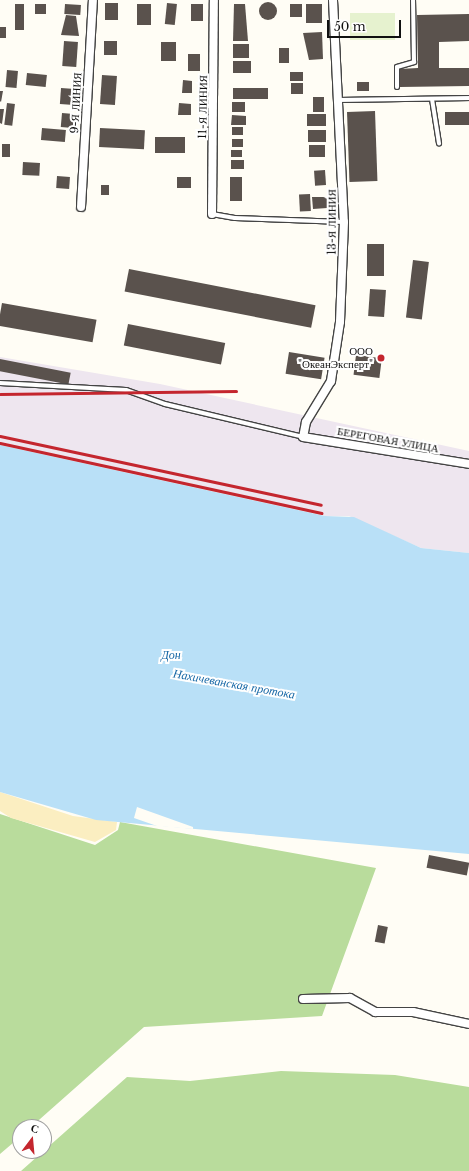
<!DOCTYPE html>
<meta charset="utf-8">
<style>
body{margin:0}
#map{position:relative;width:469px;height:1171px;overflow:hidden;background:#fffdf5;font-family:"Libre Baskerville",serif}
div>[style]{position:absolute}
.industrial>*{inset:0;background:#eee6ef}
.forest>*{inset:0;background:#b9dc9c}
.sand>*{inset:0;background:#fbeec1}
.pitch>*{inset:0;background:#e6f2cf;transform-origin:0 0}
.water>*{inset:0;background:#b9e0f7}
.pier>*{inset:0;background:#fffdf5}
.building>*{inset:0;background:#5a524d;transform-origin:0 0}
.round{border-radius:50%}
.roads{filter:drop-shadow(1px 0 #444) drop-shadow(-1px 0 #444) drop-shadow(0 1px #444) drop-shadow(0 -1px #444)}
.service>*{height:4px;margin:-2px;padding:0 2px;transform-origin:2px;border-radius:2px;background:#fff}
.minor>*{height:8px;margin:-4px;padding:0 4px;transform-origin:4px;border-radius:4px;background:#fff}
.rail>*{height:3px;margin:-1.5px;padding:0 1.5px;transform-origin:1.5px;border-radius:1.5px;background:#c4262e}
.dots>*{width:11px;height:11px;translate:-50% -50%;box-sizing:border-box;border:2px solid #fff;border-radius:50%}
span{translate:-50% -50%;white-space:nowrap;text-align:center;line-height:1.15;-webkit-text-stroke:4px #fff;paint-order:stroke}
.street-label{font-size:11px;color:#111}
.poi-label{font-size:11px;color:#111}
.right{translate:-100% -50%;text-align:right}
.water-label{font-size:12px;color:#1768a6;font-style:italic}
.north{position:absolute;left:12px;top:1119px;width:40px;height:40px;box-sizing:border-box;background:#fff;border:1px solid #a0a0a0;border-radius:50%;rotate:16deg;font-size:11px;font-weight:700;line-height:16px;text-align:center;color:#111}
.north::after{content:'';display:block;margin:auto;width:14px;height:18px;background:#c4262e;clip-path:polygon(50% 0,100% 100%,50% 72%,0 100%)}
.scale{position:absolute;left:327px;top:20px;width:74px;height:18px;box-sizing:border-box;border:2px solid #111;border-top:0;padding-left:5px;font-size:12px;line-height:14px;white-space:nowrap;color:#111;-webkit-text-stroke:3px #fff;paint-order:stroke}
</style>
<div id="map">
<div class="industrial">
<i style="clip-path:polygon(0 357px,160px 384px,469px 451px,469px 553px,421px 548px,349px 516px,325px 516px,0 445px)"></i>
</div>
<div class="forest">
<i style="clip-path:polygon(0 814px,95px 845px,118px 830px,120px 822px,376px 868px,322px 1016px,144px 1027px,31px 1127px,20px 1127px,20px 1137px,0 1154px)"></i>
<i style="clip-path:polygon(281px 1071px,395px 1075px,469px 1087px,469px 1171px,21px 1171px,127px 1077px,190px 1081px)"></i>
</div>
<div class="sand">
<i style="clip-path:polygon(0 792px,73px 816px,117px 822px,116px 830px,95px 842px,11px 818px,0 811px)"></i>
</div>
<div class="pitch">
<i style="left:350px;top:13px;width:45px;height:27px"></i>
</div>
<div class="water">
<i style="clip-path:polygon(0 445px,325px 516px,354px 517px,421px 548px,469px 553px,469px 854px,96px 820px,0 792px)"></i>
</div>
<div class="pier">
<i style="clip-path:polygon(137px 807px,193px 827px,193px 829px,157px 826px,134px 818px)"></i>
</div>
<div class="building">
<i class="round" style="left:259px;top:2px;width:18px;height:18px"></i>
<i style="left:105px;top:3px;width:13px;height:17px"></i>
<i style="left:167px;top:3px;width:10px;height:21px;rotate:6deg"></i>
<i style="left:15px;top:4px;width:9px;height:26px"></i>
<i style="left:35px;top:4px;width:11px;height:10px"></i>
<i style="left:65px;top:4px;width:16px;height:10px;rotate:4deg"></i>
<i style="left:137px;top:4px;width:14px;height:21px"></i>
<i style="left:191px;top:4px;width:12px;height:17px"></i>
<i style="clip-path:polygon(234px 4px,245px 4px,248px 41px,233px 41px)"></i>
<i style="left:290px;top:4px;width:12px;height:13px"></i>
<i style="left:306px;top:4px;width:16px;height:19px"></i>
<i style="clip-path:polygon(469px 14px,469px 41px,439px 42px,439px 68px,469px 68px,469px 86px,400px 87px,399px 69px,418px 68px,417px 15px)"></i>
<i style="clip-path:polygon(66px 15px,76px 16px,79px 36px,61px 35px)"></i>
<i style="left:0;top:27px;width:6px;height:11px"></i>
<i style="clip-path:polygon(322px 32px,323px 59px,309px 60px,303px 33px)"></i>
<i style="left:64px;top:41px;width:14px;height:25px;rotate:4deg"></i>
<i style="left:104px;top:41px;width:13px;height:14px"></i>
<i style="left:161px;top:42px;width:15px;height:19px"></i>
<i style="left:233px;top:44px;width:16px;height:14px"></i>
<i style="left:279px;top:48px;width:10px;height:15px"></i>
<i style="left:188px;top:54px;width:12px;height:17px"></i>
<i style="left:233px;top:61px;width:18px;height:12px"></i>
<i style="left:7px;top:70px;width:11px;height:17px;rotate:5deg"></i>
<i style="left:290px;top:72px;width:13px;height:9px"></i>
<i style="left:27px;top:73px;width:20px;height:12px;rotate:6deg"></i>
<i style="left:102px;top:75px;width:15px;height:29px;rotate:4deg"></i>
<i style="clip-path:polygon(183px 80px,192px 81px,192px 93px,182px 93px)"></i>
<i style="left:357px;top:82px;width:12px;height:9px"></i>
<i style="left:291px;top:83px;width:12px;height:11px"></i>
<i style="left:61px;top:88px;width:14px;height:16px;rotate:4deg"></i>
<i style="left:233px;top:88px;width:35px;height:11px"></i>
<i style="clip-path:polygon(0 91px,3px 91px,1px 102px,0 101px)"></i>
<i style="left:313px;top:97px;width:11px;height:15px"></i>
<i style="left:232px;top:102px;width:13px;height:10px"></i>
<i style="left:7px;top:103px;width:8px;height:22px;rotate:7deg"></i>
<i style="clip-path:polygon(179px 103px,191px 104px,191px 115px,178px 115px)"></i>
<i style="clip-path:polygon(0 109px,4px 109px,2px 124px,0 123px)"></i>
<i style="left:375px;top:111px;width:70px;height:28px;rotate:88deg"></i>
<i style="left:445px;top:112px;width:24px;height:13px"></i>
<i style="left:62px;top:113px;width:12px;height:14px;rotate:5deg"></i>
<i style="left:326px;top:114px;width:12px;height:19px;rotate:90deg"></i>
<i style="clip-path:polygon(232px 115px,246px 116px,246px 125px,231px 125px)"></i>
<i style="left:232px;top:127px;width:11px;height:8px"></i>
<i style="left:42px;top:128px;width:24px;height:12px;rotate:5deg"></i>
<i style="left:100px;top:128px;width:45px;height:19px;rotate:3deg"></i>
<i style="left:326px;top:130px;width:12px;height:18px;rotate:90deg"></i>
<i style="left:155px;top:137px;width:30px;height:16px"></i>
<i style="left:232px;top:139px;width:11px;height:8px"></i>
<i style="left:2px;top:144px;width:8px;height:13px"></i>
<i style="left:325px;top:145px;width:12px;height:16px;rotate:90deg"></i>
<i style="left:231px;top:150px;width:11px;height:7px"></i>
<i style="left:231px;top:160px;width:13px;height:9px"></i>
<i style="left:23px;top:162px;width:17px;height:13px;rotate:3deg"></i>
<i style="left:325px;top:170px;width:15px;height:11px;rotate:86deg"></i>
<i style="left:57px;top:176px;width:13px;height:12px;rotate:4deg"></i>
<i style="left:177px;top:177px;width:14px;height:11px"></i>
<i style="left:230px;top:177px;width:12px;height:24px"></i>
<i style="left:101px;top:185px;width:8px;height:10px"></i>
<i style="left:310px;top:194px;width:17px;height:11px;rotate:87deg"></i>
<i style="clip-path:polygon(312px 197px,327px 197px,327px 208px,313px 209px)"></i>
<i style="left:367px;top:244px;width:17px;height:32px"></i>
<i style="left:413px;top:260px;width:16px;height:58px;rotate:7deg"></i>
<i style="left:129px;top:269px;width:190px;height:23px;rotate:11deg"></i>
<i style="left:370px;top:289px;width:16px;height:27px;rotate:4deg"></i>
<i style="left:2px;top:303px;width:96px;height:23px;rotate:10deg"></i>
<i style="left:128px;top:324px;width:99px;height:22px;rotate:11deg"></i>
<i style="left:289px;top:352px;width:36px;height:22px;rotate:9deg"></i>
<i style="left:356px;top:355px;width:26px;height:20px;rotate:7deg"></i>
<i style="left:0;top:359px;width:72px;height:12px;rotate:11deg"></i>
<i style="left:429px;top:855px;width:41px;height:13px;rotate:11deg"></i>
<i style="left:378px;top:925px;width:10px;height:17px;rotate:11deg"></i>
</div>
<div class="roads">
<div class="service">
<i style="left:397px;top:87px;width:20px;rotate:-90deg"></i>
<i style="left:397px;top:67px;width:18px;rotate:-16deg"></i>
<i style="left:414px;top:62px;width:62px;rotate:-90.9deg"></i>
<i style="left:432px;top:99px;width:45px;rotate:81deg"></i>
<i style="left:340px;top:100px;width:129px;rotate:-0.9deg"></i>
<i style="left:212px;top:214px;width:23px;rotate:10deg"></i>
<i style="left:235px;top:218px;width:109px;rotate:2.1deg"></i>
<i style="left:0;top:383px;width:126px;rotate:3.2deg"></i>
<i style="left:126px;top:390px;width:41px;rotate:19.7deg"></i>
<i style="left:165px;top:404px;width:142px;rotate:13.4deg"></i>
</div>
<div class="minor">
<i style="left:333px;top:0;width:222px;rotate:87.2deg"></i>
<i style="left:344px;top:222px;width:100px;rotate:92.3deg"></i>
<i style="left:340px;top:322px;width:60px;rotate:98.7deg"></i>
<i style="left:331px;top:381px;width:48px;rotate:121.4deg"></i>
<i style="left:306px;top:422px;width:15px;rotate:101deg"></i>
<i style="left:303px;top:437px;width:168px;rotate:9.2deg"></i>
<i style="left:81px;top:207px;width:207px;rotate:-86.7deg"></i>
<i style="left:212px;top:214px;width:214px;rotate:-89.5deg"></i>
<i style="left:303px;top:999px;width:47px;rotate:-1.2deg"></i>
<i style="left:350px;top:998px;width:29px;rotate:29deg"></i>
<i style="left:375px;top:1012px;width:38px"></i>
<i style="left:413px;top:1012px;width:57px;rotate:12.1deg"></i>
</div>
</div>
<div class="rail">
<i style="left:0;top:394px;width:236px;rotate:-0.7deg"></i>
<i style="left:0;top:436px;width:328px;rotate:12.1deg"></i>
<i style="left:0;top:443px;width:329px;rotate:12.3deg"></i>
</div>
<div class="dots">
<i style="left:381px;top:358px;background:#c4262e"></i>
</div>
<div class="street-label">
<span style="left:76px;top:103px;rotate:-87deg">9-Я ЛИНИЯ</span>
<span style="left:203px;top:107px;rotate:-89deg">11-Я ЛИНИЯ</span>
<span style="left:332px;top:222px;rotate:-90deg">13-Я ЛИНИЯ</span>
<span style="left:388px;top:440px;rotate:10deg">БЕРЕГОВАЯ УЛИЦА</span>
</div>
<div class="poi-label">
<span class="right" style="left:373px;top:358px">ООО<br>"ОкеанЭксперт"</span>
</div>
<div class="water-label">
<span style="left:171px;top:655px">Дон</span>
<span style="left:234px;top:684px;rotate:10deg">Нахичеванская протока</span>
</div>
<div class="north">С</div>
<div class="scale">50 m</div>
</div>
